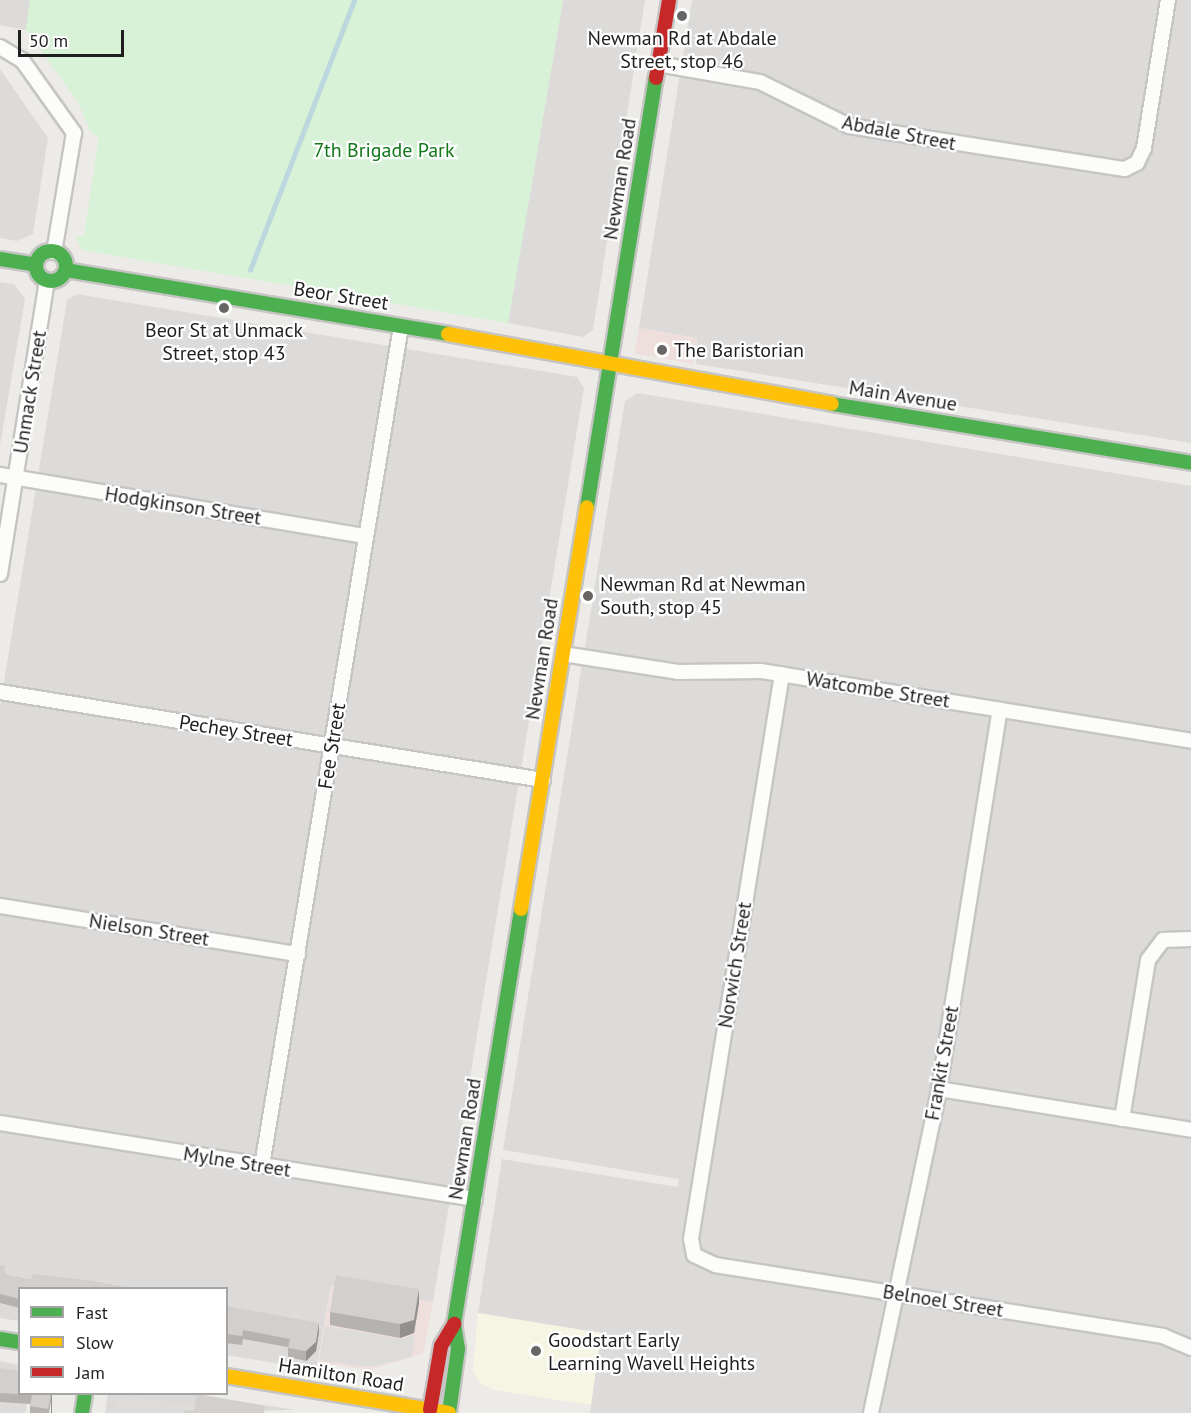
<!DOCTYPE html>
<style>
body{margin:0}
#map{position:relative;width:1191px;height:1413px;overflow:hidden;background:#edebe7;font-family:"PT Sans",sans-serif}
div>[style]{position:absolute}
.residential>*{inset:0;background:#dcdbd9}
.commercial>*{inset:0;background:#eedfdd;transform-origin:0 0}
.education>*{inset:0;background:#f6f5e3}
.religious>*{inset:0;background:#dbdad9}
.park>*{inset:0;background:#d7f2d6}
.parking>*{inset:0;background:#dddcdb}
.stream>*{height:4.5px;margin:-2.25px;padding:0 2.25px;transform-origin:2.25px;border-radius:2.25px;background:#bdd7de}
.roads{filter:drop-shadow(2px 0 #c6c5c3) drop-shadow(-2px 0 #c6c5c3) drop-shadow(0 2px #c6c5c3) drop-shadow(0 -2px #c6c5c3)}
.street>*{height:14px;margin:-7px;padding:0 7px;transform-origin:7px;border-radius:7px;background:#fcfcfb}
.fast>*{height:14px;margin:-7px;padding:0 7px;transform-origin:7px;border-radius:7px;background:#4caf50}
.fast>.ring{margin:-7px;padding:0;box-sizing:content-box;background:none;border:14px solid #4caf50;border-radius:50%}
.slow>*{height:14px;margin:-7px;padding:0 7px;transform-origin:7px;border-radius:7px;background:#ffc107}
.jam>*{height:14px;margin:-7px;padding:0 7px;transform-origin:7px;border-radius:7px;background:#c62828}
.wall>*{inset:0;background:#b5b2af}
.shaded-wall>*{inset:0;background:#93918f;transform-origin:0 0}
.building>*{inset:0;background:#d2cfcc}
.dots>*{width:16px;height:16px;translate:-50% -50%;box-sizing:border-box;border:3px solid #fff;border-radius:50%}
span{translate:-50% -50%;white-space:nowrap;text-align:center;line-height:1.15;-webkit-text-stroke:4.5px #fff;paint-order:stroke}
.poi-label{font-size:20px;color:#1f1f1f}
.left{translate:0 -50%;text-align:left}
.street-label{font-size:20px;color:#1f1f1f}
.park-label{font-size:20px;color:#117819}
.legend{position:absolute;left:18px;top:1287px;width:210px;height:108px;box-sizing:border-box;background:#fff;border:2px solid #a5a5a5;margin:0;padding:8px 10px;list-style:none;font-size:18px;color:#1f1f1f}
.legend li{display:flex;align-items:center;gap:12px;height:30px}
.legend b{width:30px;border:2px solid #a5a5a5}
.scale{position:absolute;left:18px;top:30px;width:106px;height:27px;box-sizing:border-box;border:3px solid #1f1f1f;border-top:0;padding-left:8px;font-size:18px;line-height:21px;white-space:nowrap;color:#1f1f1f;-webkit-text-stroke:4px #fff;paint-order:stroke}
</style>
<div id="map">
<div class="residential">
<i style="clip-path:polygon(0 0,30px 0,26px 30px,0 25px)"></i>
<i style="clip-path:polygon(563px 0,645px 0,593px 330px,583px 337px,508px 323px)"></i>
<i style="clip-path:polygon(692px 0,1191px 0,1191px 443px,696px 364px,697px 338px,639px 328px)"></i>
<i style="clip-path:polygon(0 69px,48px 138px,33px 234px,17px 241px,0 238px)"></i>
<i style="clip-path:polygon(0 282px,14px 284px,25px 299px,0 445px)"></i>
<i style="clip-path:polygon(77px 294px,577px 377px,584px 388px,433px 1302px,331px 1286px,316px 1370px,227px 1355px,226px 1288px,20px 1288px,19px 1321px,0 1318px,0 706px,67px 300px)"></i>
<i style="clip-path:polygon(637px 393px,1191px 486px,1191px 1413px,590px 1413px,601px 1333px,478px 1313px,502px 1159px,678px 1187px,679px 1179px,503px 1150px,625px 401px)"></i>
<i style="clip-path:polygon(0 1361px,19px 1365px,20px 1394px,29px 1394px,25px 1413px,0 1413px)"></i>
</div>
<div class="commercial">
<i style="left:639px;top:328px;width:59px;height:26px;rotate:10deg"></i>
<i style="clip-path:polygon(331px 1286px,433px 1302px,423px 1354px,368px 1370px,318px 1362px)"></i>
</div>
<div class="education">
<i style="clip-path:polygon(478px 1313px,601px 1333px,591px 1405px,493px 1390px,478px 1381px,473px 1370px)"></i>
</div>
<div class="religious">
<i style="clip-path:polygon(108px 1394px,193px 1394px,296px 1410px,105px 1413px)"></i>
</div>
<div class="park">
<i style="clip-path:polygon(30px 0,563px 0,508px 323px,82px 250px,75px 236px,84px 236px,99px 135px,92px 134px,78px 102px,26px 30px)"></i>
</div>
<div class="parking">
<i style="clip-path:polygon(325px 1326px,400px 1339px,415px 1335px,412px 1357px,369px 1367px,319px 1360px)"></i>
<i style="clip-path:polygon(116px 1394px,195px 1407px,194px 1413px,112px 1413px)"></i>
</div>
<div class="stream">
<i style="left:250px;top:270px;width:289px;rotate:-68.9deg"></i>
</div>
<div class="roads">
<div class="street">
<i style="left:0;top:47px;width:26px;rotate:31deg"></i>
<i style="left:22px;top:60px;width:90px;rotate:54.5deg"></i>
<i style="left:74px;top:133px;width:121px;rotate:99.5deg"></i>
<i style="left:658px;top:64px;width:104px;rotate:10deg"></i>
<i style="left:760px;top:82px;width:99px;rotate:26.3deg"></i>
<i style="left:849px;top:126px;width:279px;rotate:8.9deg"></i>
<i style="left:1125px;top:169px;width:13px;rotate:-27deg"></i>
<i style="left:1137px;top:163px;width:17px;rotate:-65deg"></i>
<i style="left:1144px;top:148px;width:150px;rotate:-80.8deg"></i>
<i style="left:0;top:475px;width:371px;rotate:9.5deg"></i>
<i style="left:0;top:574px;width:297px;rotate:-80.9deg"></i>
<i style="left:563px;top:654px;width:116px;rotate:8.9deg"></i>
<i style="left:678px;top:672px;width:83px;rotate:-0.7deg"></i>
<i style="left:761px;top:671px;width:436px;rotate:9.2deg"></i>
<i style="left:782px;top:674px;width:572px;rotate:99.15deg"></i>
<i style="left:691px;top:1239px;width:16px;rotate:79deg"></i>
<i style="left:694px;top:1255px;width:23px;rotate:25deg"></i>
<i style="left:715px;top:1265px;width:454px;rotate:9deg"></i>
<i style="left:1163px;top:1336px;width:30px;rotate:23deg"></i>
<i style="left:0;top:692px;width:550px;rotate:9.21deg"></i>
<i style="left:0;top:906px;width:302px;rotate:9.2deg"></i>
<i style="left:939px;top:1089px;width:255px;rotate:9.2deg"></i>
<i style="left:1122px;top:1119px;width:161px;rotate:-80.7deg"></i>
<i style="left:1148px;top:960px;width:25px;rotate:-53deg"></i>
<i style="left:1163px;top:940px;width:28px;rotate:-2deg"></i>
<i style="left:0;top:1123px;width:481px;rotate:9.1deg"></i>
<i style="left:262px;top:1166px;width:851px;rotate:-80.6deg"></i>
<i style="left:871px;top:1413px;width:331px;rotate:-78.1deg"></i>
<i style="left:939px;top:1089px;width:384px;rotate:-80.9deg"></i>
</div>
<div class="fast">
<i class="ring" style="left:36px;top:251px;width:16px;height:16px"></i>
<i style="left:0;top:259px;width:36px;rotate:9deg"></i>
<i style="left:66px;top:270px;width:387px;rotate:9.5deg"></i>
<i style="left:832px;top:404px;width:364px;rotate:9.3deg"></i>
<i style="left:587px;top:507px;width:435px;rotate:-80.9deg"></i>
<i style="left:0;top:1339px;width:20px;rotate:9deg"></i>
<i style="left:82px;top:1413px;width:19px;rotate:-81deg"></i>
<i style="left:449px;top:1413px;width:65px;rotate:-82deg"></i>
<i style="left:458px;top:1349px;width:25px;rotate:-99deg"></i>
<i style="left:454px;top:1324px;width:420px;rotate:-80.8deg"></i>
</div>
<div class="slow">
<i style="left:448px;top:334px;width:390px;rotate:10.3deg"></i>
<i style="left:521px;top:909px;width:407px;rotate:-80.7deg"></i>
<i style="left:226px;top:1376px;width:226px;rotate:9.4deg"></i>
</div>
<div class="jam">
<i style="left:656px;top:78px;width:79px;rotate:-80.5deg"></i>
<i style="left:430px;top:1410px;width:65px;rotate:-80.2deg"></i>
<i style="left:441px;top:1346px;width:26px;rotate:-59deg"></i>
</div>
</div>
<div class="wall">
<i style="clip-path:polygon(0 1265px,5px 1275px,31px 1280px,20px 1288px,20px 1308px,0 1303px)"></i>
<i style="clip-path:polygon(419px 1303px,414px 1333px,400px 1338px,330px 1325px,330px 1312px)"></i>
<i style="clip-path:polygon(226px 1306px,319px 1332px,316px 1351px,306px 1361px,288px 1357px,288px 1347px,243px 1339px,242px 1345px,226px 1343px)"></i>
<i style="clip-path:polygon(0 1368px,20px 1394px,52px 1394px,49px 1413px,30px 1413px,30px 1404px,0 1402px)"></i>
</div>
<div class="shaded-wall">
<i style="clip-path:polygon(419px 1289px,419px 1303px,414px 1333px,400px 1338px,400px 1324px)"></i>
<i style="clip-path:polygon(319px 1323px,319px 1332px,316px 1351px,306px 1361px,306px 1351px)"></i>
<i style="left:51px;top:1394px;width:1px;height:19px"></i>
</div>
<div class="building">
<i style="clip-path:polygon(0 1265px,5px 1266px,4px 1275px,31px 1280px,32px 1274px,86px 1280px,132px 1288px,20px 1288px,20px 1299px,0 1294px)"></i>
<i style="clip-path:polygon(336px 1275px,419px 1289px,414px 1320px,400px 1324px,330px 1312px)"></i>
<i style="clip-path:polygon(226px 1306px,319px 1323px,316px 1342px,306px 1351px,288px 1348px,290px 1339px,243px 1330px,242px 1336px,226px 1334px)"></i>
<i style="clip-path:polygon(0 1368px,20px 1371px,20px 1394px,51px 1394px,48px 1409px,30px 1406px,32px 1395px,0 1393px)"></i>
<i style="clip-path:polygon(197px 1394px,265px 1406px,264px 1413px,184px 1413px,184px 1410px,194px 1411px)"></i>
</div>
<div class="dots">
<i style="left:682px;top:16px;background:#676665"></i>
<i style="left:224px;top:308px;background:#676665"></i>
<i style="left:662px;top:350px;background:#676665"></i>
<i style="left:588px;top:596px;background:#676665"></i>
<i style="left:536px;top:1351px;background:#676665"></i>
</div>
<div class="poi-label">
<span style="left:682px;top:50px">Newman Rd at Abdale<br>Street, stop 46</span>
<span style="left:224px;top:342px">Beor St at Unmack<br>Street, stop 43</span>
<span class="left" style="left:674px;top:350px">The Baristorian</span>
<span class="left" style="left:600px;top:596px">Newman Rd at Newman<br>South, stop 45</span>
<span class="left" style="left:548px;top:1352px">Goodstart Early<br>Learning Wavell Heights</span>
</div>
<div class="street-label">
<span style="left:899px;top:133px;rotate:11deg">Abdale Street</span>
<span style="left:620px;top:179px;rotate:-81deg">Newman Road</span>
<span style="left:341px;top:296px;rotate:9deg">Beor Street</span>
<span style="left:30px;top:392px;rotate:-81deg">Unmack Street</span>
<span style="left:903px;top:396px;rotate:9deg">Main Avenue</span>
<span style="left:183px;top:506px;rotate:9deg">Hodgkinson Street</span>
<span style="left:542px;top:659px;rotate:-81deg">Newman Road</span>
<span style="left:878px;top:690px;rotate:9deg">Watcombe Street</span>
<span style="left:236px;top:731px;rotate:9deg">Pechey Street</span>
<span style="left:332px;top:746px;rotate:-81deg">Fee Street</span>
<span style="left:149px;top:930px;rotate:9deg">Nielson Street</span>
<span style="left:735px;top:965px;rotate:-81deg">Norwich Street</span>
<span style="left:942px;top:1063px;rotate:-80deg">Frankit Street</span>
<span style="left:465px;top:1139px;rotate:-81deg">Newman Road</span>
<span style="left:237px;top:1162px;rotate:9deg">Mylne Street</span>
<span style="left:943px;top:1301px;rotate:9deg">Belnoel Street</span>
<span style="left:341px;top:1375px;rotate:9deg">Hamilton Road</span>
</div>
<div class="park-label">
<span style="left:384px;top:150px">7th Brigade Park</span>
</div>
<ul class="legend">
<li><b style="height:8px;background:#4caf50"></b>Fast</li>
<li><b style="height:8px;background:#ffc107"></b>Slow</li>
<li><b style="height:8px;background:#c62828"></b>Jam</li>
</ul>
<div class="scale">50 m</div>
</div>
